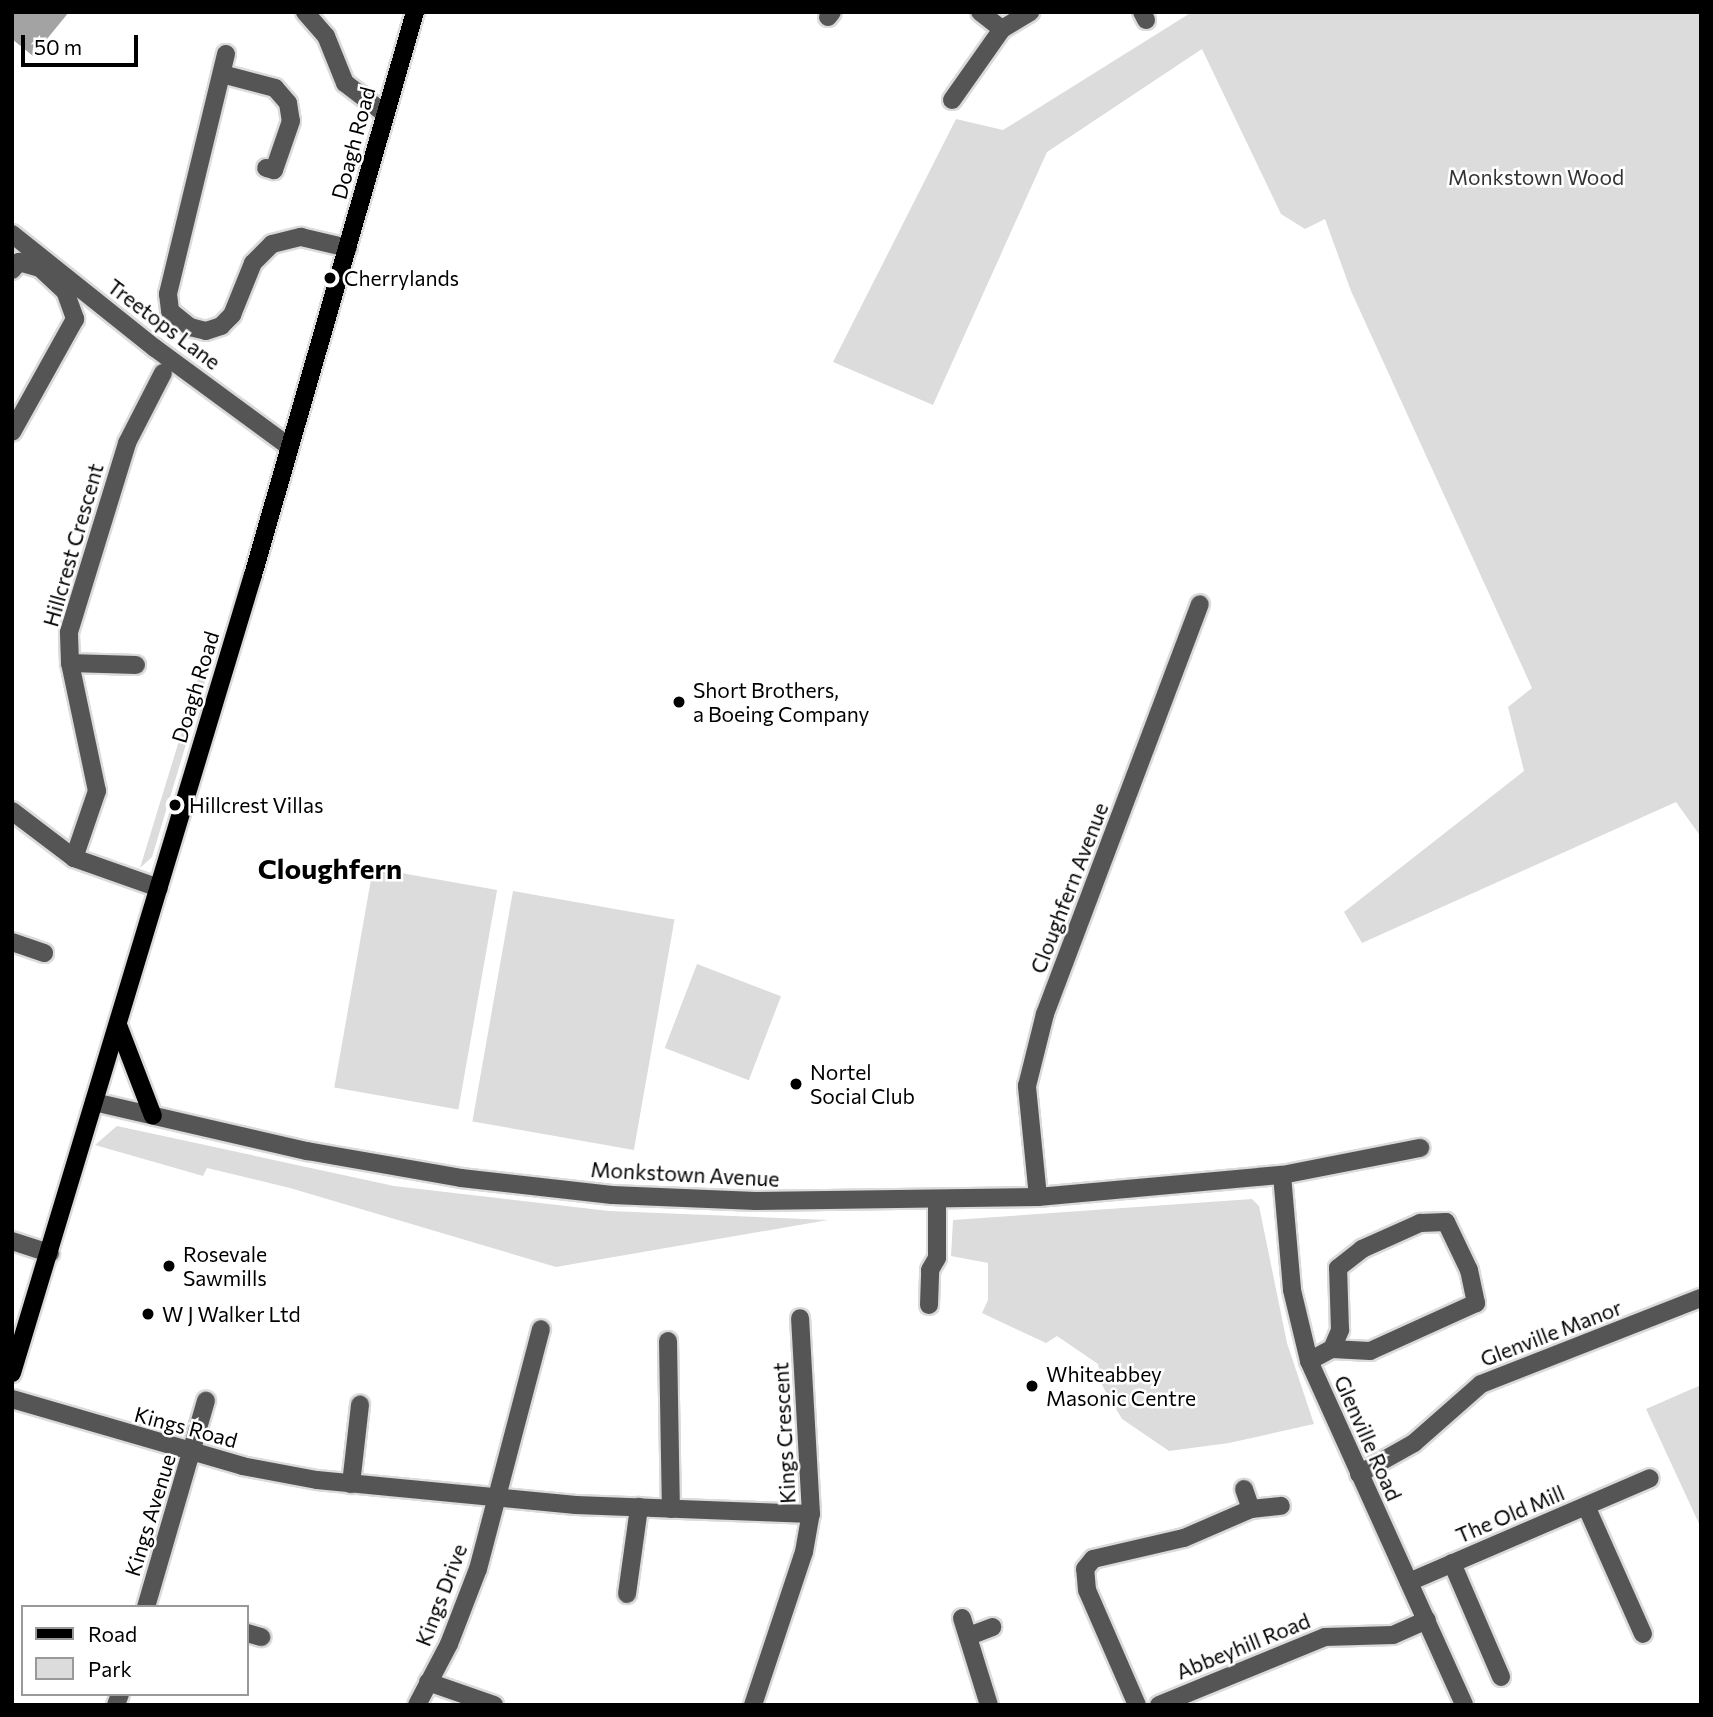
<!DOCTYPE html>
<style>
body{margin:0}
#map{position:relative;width:1713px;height:1717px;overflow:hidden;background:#fff;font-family:Commissioner,sans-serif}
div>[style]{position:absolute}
.green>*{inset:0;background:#dcdcdc;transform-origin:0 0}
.water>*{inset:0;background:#a3a3a3}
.roads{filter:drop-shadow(2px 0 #dbdbdb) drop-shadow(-2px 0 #dbdbdb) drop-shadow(0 2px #dbdbdb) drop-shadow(0 -2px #dbdbdb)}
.minor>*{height:18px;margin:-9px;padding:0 9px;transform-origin:9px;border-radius:9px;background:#555}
.major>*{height:18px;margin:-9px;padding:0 9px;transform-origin:9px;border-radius:9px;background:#000}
.dots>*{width:19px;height:19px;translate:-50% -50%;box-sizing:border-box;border:4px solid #fff;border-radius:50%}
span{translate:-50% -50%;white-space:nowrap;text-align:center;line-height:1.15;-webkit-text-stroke:5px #fff;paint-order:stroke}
.street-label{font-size:21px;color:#000}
.park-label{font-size:21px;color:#333}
.poi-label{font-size:21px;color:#000}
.left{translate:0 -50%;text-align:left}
.district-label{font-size:28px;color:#000;font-weight:700}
.frame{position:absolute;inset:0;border:14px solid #000;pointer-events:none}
.legend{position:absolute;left:21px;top:1605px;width:228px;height:91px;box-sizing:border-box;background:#fff;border:2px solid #999;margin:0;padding:9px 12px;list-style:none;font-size:21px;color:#000}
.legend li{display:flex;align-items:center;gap:14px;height:35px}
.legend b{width:35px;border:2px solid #999}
.scale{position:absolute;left:21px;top:35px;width:117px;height:32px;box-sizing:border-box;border:4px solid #000;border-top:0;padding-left:9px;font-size:21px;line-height:24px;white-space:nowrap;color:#000;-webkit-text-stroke:5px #fff;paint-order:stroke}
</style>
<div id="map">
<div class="green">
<i style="clip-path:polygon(1192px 12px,1701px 12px,1701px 837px,1676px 802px,1362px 943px,1344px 912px,1524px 771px,1508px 707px,1532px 688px,1351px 291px,1325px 219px,1305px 229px,1281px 214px,1202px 49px,1047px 152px,933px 405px,833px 362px,956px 119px,1003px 130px)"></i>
<i style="clip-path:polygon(212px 633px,219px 635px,152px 857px,140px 868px)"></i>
<i style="left:373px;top:868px;width:126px;height:223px;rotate:10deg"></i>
<i style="left:513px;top:891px;width:164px;height:234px;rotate:10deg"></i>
<i style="left:697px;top:964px;width:90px;height:90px;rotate:21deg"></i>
<i style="clip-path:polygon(117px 1126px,394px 1186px,609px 1211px,828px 1220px,556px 1267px,290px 1188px,207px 1168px,203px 1176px,95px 1145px)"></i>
<i style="clip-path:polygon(1252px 1199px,1259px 1206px,1287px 1343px,1314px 1424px,1229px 1443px,1169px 1451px,1122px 1419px,1102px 1385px,1098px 1364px,1057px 1336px,1046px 1343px,982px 1313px,988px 1300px,988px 1263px,951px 1256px,953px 1220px)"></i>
<i style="clip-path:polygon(1701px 1385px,1701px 1528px,1646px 1409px)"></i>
</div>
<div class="water">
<i style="clip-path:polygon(12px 12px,69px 12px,33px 56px,12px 39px)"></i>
</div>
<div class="roads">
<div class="minor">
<i style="left:305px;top:12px;width:32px;rotate:49deg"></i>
<i style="left:326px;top:36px;width:51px;rotate:68deg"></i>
<i style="left:345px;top:83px;width:49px;rotate:37.6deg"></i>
<i style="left:980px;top:12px;width:28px;rotate:38deg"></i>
<i style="left:1142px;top:12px;width:9px;rotate:63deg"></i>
<i style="left:828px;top:17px;width:6px;rotate:-51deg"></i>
<i style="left:226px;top:54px;width:247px;rotate:103.6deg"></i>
<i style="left:168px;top:294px;width:17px;rotate:83deg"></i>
<i style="left:170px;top:311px;width:26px;rotate:39deg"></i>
<i style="left:190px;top:327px;width:16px;rotate:14deg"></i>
<i style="left:206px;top:331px;width:16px;rotate:-18deg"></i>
<i style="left:221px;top:326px;width:16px;rotate:-45deg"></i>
<i style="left:232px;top:315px;width:56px;rotate:-68deg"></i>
<i style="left:253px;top:263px;width:27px;rotate:-45deg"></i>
<i style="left:272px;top:244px;width:30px;rotate:-14deg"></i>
<i style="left:301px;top:237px;width:48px;rotate:13.2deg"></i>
<i style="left:222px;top:74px;width:55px;rotate:14.8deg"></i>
<i style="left:275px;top:88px;width:20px;rotate:49deg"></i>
<i style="left:288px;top:103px;width:18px;rotate:81deg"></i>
<i style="left:291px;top:121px;width:52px;rotate:109.1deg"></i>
<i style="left:274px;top:170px;width:8px;rotate:-166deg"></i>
<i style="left:952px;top:100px;width:87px;rotate:-54.8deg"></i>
<i style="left:1002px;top:29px;width:33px;rotate:-31deg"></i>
<i style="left:12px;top:234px;width:183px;rotate:38.6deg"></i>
<i style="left:155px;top:348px;width:167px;rotate:36.3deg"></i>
<i style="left:12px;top:270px;width:11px;rotate:-49deg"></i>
<i style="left:19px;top:262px;width:22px;rotate:16deg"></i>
<i style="left:40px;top:268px;width:34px;rotate:43deg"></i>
<i style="left:65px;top:291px;width:30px;rotate:70deg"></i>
<i style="left:75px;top:319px;width:129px;rotate:119.1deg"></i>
<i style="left:70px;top:663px;width:66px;rotate:1.7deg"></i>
<i style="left:12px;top:811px;width:78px;rotate:37.2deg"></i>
<i style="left:74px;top:858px;width:90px;rotate:19.4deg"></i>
<i style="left:74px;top:858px;width:71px;rotate:-71.1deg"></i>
<i style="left:97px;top:791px;width:131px;rotate:-101.9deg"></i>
<i style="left:70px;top:663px;width:31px;rotate:-92deg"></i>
<i style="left:69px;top:632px;width:198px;rotate:-72.9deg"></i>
<i style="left:127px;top:443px;width:79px;rotate:-62.8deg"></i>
<i style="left:12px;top:942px;width:34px;rotate:19deg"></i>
<i style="left:94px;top:1102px;width:219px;rotate:13deg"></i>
<i style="left:307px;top:1151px;width:156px;rotate:9.9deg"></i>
<i style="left:461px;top:1178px;width:152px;rotate:6.4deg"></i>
<i style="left:612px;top:1195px;width:144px;rotate:2.4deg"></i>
<i style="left:756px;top:1201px;width:282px;rotate:-0.8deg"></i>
<i style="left:1038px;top:1197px;width:245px;rotate:-5.2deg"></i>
<i style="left:1282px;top:1175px;width:141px;rotate:-11.1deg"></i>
<i style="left:1282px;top:1175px;width:115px;rotate:85deg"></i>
<i style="left:1292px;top:1290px;width:73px;rotate:76.5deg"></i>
<i style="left:1309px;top:1361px;width:377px;rotate:65.7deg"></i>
<i style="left:1038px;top:1197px;width:112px;rotate:-95.7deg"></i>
<i style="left:1027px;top:1086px;width:74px;rotate:-76deg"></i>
<i style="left:1045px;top:1014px;width:438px;rotate:-69.3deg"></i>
<i style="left:12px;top:1241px;width:40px;rotate:18deg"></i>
<i style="left:929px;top:1305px;width:35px;rotate:-88deg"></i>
<i style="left:930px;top:1270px;width:14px;rotate:-60deg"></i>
<i style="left:937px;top:1258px;width:58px;rotate:-90deg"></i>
<i style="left:668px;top:1341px;width:168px;rotate:89deg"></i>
<i style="left:1309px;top:1361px;width:26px;rotate:-28deg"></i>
<i style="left:1332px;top:1349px;width:21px;rotate:-67deg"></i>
<i style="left:1340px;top:1330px;width:62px;rotate:-91.8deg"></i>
<i style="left:1338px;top:1268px;width:31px;rotate:-38deg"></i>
<i style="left:1362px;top:1249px;width:64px;rotate:-24.1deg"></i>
<i style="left:1420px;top:1223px;width:26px;rotate:-2deg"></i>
<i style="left:1446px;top:1222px;width:53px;rotate:64.4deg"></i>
<i style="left:1469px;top:1270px;width:34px;rotate:78deg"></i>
<i style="left:1476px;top:1303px;width:116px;rotate:155.6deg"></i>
<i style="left:1370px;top:1351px;width:38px;rotate:-177deg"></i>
<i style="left:12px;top:1399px;width:240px;rotate:16.2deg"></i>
<i style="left:242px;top:1466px;width:76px;rotate:10.6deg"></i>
<i style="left:317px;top:1480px;width:260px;rotate:5.5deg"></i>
<i style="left:576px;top:1505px;width:235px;rotate:2.2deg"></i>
<i style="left:1359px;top:1474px;width:63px;rotate:-29.4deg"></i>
<i style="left:1414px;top:1443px;width:89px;rotate:-41.4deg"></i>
<i style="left:1481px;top:1384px;width:236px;rotate:-21.4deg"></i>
<i style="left:351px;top:1484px;width:80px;rotate:-83.5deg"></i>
<i style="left:1244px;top:1489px;width:21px;rotate:71deg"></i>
<i style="left:1586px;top:1506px;width:140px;rotate:66deg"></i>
<i style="left:1452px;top:1563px;width:124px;rotate:66.7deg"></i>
<i style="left:1409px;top:1582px;width:262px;rotate:-23.3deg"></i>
<i style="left:627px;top:1594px;width:88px;rotate:-82.1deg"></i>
<i style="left:146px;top:1607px;width:215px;rotate:-73.8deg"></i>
<i style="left:962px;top:1618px;width:91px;rotate:72.8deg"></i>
<i style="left:247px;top:1633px;width:15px;rotate:16deg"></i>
<i style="left:969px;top:1636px;width:25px;rotate:-21deg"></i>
<i style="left:428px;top:1682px;width:70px;rotate:19.2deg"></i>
<i style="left:116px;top:1705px;width:12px;rotate:-70deg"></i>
<i style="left:417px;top:1705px;width:69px;rotate:-62.3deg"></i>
<i style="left:449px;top:1644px;width:80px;rotate:-68.9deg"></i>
<i style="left:478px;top:1569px;width:248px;rotate:-75.3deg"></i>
<i style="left:753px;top:1705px;width:161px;rotate:-71.6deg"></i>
<i style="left:804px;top:1552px;width:39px;rotate:-80deg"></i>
<i style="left:811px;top:1514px;width:196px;rotate:-93.2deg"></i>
<i style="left:1137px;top:1705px;width:125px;rotate:-113.5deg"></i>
<i style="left:1087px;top:1590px;width:21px;rotate:-95deg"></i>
<i style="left:1085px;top:1569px;width:13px;rotate:-51deg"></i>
<i style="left:1093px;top:1559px;width:93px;rotate:-13deg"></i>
<i style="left:1184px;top:1538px;width:73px;rotate:-23.4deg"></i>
<i style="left:1251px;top:1509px;width:30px;rotate:-6deg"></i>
<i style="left:1159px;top:1705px;width:179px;rotate:-22.3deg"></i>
<i style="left:1325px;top:1637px;width:68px;rotate:-1.7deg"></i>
<i style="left:1393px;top:1635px;width:37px;rotate:-24deg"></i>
</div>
<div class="major">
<i style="left:118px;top:1025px;width:97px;rotate:69deg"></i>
<i style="left:12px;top:1373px;width:834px;rotate:-73.2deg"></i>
<i style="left:253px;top:575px;width:586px;rotate:-73.95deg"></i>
</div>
</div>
<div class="dots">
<i style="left:330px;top:278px;background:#000"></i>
<i style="left:679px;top:702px;background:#000"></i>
<i style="left:175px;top:805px;background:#000"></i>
<i style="left:796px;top:1084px;background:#000"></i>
<i style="left:169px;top:1266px;background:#000"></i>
<i style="left:148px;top:1314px;background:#000"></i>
<i style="left:1032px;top:1386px;background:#000"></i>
</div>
<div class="street-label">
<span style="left:353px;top:143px;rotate:-75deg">Doagh Road</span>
<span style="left:164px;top:324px;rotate:37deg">Treetops Lane</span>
<span style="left:73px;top:545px;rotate:-74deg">Hillcrest Crescent</span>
<span style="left:195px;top:687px;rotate:-73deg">Doagh Road</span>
<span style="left:1069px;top:888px;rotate:-69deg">Cloughfern Avenue</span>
<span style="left:685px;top:1174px;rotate:3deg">Monkstown Avenue</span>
<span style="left:1551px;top:1333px;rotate:-21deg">Glenville Manor</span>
<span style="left:186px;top:1427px;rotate:15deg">Kings Road</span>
<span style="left:784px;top:1433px;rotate:-93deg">Kings Crescent</span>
<span style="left:1368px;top:1438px;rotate:66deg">Glenville Road</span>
<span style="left:1510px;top:1514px;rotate:-23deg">The Old Mill</span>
<span style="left:150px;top:1515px;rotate:-73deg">Kings Avenue</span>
<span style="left:441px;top:1595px;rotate:-69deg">Kings Drive</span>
<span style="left:1243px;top:1646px;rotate:-22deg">Abbeyhill Road</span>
</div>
<div class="park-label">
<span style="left:1536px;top:177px">Monkstown Wood</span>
</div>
<div class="poi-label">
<span class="left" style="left:344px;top:278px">Cherrylands</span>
<span class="left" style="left:693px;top:702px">Short Brothers,<br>a Boeing Company</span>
<span class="left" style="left:189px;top:805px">Hillcrest Villas</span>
<span class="left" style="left:810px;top:1084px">Nortel<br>Social Club</span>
<span class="left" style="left:183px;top:1266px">Rosevale<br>Sawmills</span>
<span class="left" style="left:162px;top:1314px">W J Walker Ltd</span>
<span class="left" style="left:1046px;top:1386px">Whiteabbey<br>Masonic Centre</span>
</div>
<div class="district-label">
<span style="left:330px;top:868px">Cloughfern</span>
</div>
<div class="frame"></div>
<ul class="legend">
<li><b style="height:9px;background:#000"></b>Road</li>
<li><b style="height:19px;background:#dcdcdc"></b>Park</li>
</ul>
<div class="scale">50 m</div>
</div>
